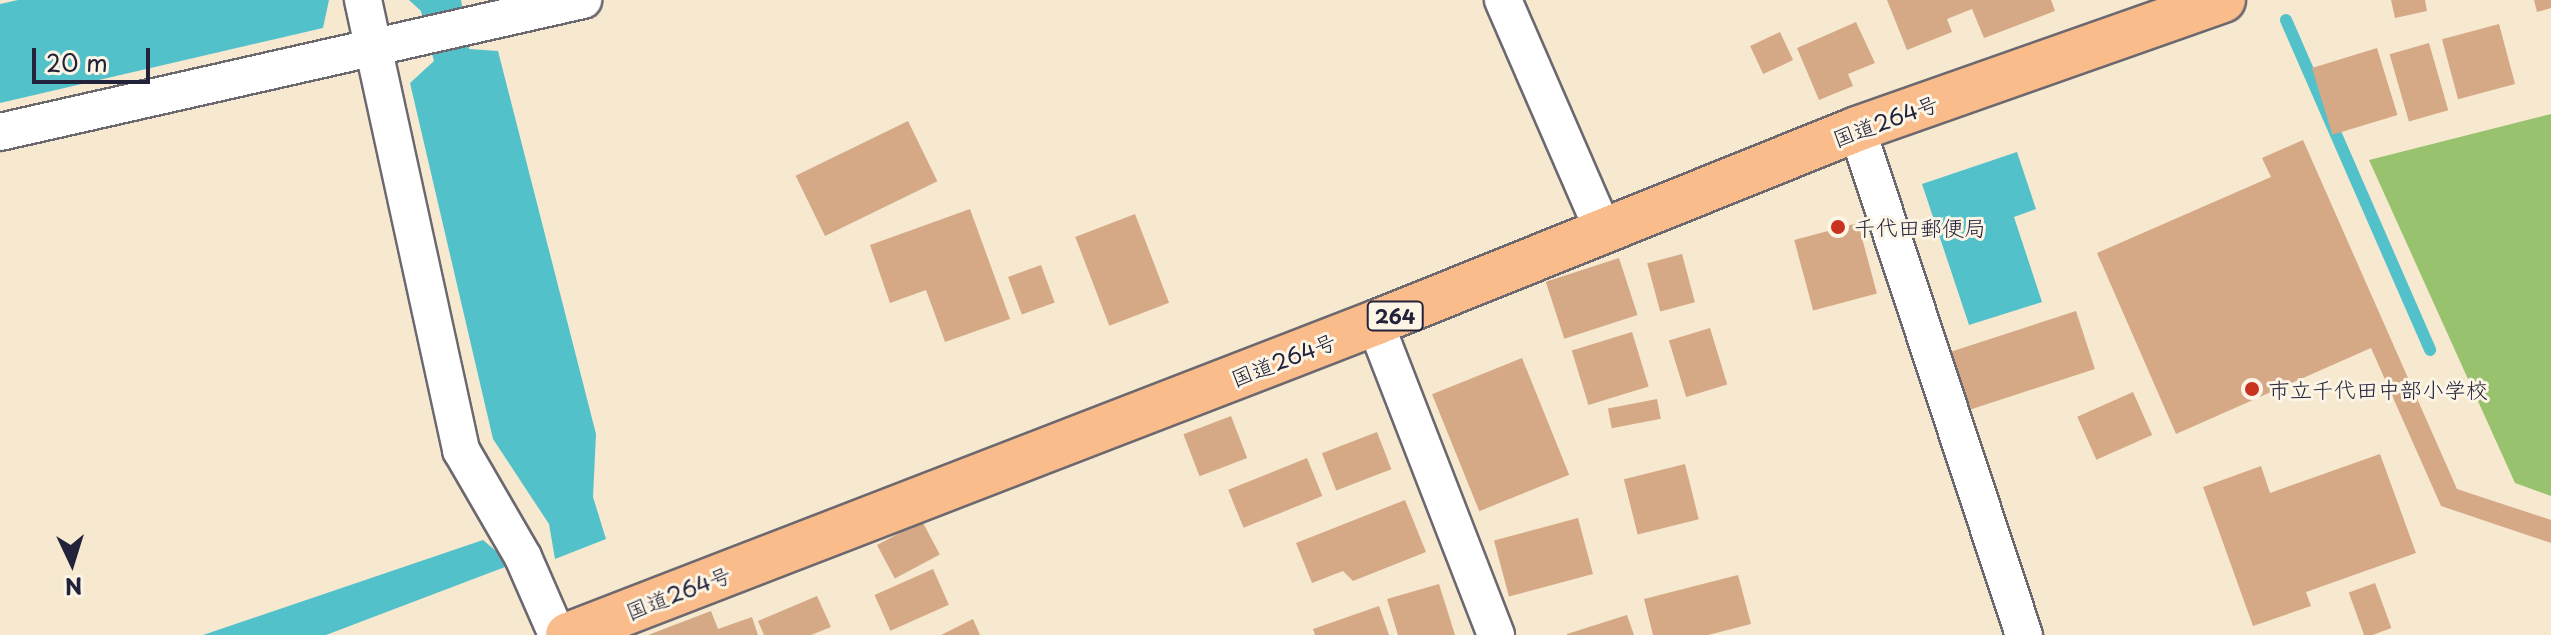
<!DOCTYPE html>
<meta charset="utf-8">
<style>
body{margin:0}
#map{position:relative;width:2551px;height:635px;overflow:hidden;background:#f6e9d0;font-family:"Playpen Sans","Klee One",sans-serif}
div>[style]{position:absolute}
.green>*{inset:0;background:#99c26e}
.water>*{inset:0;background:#53c1ca}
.stream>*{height:12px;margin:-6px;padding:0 6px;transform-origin:6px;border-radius:6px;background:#53c1ca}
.building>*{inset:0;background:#d5a985;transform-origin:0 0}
.roads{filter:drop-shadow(2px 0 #6c686f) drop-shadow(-2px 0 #6c686f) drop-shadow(0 2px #6c686f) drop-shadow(0 -2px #6c686f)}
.street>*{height:36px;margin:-18px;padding:0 18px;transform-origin:18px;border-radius:18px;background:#fff}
.highway>*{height:44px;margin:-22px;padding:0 22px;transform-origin:22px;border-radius:22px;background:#f9bc8a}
.dots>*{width:22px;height:22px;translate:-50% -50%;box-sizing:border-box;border:4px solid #fcf5e5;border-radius:50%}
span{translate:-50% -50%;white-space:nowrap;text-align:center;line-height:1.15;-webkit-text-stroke:6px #fcf5e5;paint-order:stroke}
.shield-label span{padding:2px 6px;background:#fcf5e5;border:2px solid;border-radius:6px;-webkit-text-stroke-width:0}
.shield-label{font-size:20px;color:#22223b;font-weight:700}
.street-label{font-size:22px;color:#22223b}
.poi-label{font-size:22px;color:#22223b}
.left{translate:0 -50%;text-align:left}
.north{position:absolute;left:32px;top:523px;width:80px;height:80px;-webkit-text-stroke:6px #fcf5e5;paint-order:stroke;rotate:176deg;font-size:22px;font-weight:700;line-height:32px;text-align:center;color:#22223b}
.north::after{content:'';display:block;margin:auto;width:28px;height:36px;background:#22223b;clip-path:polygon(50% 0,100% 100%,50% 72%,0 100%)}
.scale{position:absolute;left:32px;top:48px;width:118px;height:36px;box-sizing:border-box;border:4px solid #22223b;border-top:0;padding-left:10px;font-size:24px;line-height:28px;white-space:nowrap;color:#22223b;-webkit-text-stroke:6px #fcf5e5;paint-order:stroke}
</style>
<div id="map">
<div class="green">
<i style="clip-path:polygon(2551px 114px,2551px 496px,2515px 483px,2369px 160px)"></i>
</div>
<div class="water">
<i style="clip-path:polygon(18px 0,329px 0,323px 28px,0 103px,0 4px)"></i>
<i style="clip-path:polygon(409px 0,461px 0,469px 49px,498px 51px,596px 434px,593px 497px,606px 539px,555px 559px,549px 524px,493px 439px,410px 83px,434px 61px,421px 11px)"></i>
<i style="clip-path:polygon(2017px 152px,2036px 209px,2014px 217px,2042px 302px,1969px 325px,1922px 184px)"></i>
<i style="clip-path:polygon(483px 540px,502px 556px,505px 567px,326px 635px,203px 635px)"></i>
</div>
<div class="stream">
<i style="left:2286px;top:20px;width:360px;rotate:66.4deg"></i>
</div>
<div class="building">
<i style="clip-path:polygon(1887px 0,2051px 0,2055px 11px,1984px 38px,1972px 9px,1947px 19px,1952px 32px,1907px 50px)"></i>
<i style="clip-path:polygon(2391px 0,2425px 0,2427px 11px,2395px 18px)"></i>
<i style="clip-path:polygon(2534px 0,2551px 0,2551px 8px,2537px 12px)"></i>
<i style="clip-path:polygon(1856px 22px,1875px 63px,1848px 74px,1853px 86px,1819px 100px,1797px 48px)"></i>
<i style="left:2499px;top:24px;width:62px;height:59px;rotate:75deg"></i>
<i style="left:1780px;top:32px;width:31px;height:33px;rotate:65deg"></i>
<i style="left:2429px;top:43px;width:70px;height:41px;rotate:74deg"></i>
<i style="left:2377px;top:48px;width:70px;height:68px;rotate:73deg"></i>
<i style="left:908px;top:121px;width:67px;height:125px;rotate:64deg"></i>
<i style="clip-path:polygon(2303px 140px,2457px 489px,2551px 520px,2551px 543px,2441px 506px,2371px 348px,2176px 434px,2097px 253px,2271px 177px,2262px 158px)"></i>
<i style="clip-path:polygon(970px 209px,1010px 319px,945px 342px,926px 290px,890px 303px,870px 245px)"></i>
<i style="left:1135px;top:214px;width:95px;height:64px;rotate:69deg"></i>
<i style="left:1858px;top:223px;width:73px;height:66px;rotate:75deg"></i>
<i style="left:1682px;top:254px;width:50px;height:36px;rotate:75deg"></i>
<i style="left:1619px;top:258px;width:60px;height:77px;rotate:72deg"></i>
<i style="left:1041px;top:265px;width:40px;height:35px;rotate:70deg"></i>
<i style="left:2076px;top:311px;width:61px;height:134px;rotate:72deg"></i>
<i style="left:1710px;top:328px;width:59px;height:43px;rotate:73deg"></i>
<i style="left:1632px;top:332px;width:57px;height:63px;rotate:73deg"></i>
<i style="left:1522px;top:358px;width:126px;height:97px;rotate:68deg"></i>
<i style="left:2133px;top:392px;width:47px;height:61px;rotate:66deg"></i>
<i style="left:1657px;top:399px;width:20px;height:50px;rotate:79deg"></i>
<i style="left:1231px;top:416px;width:45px;height:51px;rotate:69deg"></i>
<i style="left:1377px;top:432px;width:40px;height:59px;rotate:69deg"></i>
<i style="clip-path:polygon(2380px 454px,2416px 553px,2306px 592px,2311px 606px,2253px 626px,2203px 487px,2261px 466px,2270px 493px)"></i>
<i style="left:1307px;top:458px;width:41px;height:85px;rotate:68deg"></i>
<i style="left:1685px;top:464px;width:57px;height:63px;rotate:76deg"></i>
<i style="clip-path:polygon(1405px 500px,1426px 552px,1353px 581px,1343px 571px,1312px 583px,1296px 543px)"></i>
<i style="left:1578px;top:518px;width:58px;height:87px;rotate:75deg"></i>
<i style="left:922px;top:521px;width:38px;height:51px;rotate:62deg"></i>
<i style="left:933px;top:569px;width:39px;height:64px;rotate:66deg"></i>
<i style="clip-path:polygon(1738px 575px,1751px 624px,1708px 635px,1653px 635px,1644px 599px)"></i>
<i style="left:2375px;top:583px;width:48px;height:28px;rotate:70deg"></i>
<i style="clip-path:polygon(1439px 584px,1455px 635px,1398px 635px,1387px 599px)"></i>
<i style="clip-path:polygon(817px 596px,831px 627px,811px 635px,764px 635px,758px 621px)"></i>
<i style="clip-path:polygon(1379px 606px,1389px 635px,1315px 635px,1313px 629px)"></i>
<i style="clip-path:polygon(711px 611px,718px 629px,752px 617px,758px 635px,648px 635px)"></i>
<i style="clip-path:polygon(1627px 615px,1634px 635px,1567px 635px,1567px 634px)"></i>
<i style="clip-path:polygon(973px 619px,980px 635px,941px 635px)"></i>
</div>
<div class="roads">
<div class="street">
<i style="left:363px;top:0;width:461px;rotate:77.7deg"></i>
<i style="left:461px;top:450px;width:124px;rotate:59.9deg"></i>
<i style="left:523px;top:557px;width:85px;rotate:66.4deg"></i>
<i style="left:1503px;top:0;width:253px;rotate:66.5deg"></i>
<i style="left:1857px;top:129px;width:533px;rotate:71.74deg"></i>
<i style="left:0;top:132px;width:598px;rotate:-12.76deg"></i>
<i style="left:1375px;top:323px;width:335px;rotate:68.8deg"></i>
</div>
<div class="highway">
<i style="left:568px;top:635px;width:865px;rotate:-21.14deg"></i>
<i style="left:1375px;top:323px;width:520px;rotate:-21.92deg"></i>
<i style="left:1857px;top:129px;width:388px;rotate:-19.4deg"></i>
</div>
</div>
<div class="dots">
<i style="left:1838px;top:227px;background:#c8321e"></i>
<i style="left:2252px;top:389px;background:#c8321e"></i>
</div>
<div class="shield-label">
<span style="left:1395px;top:316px">264</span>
</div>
<div class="street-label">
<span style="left:1885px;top:120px;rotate:-20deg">国道264号</span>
<span style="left:1283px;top:359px;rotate:-21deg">国道264号</span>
<span style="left:678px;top:592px;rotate:-21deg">国道264号</span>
</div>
<div class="poi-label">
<span class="left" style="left:1854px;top:227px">千代田郵便局</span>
<span class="left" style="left:2268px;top:389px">市立千代田中部小学校</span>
</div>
<div class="north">N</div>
<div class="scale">20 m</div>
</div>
